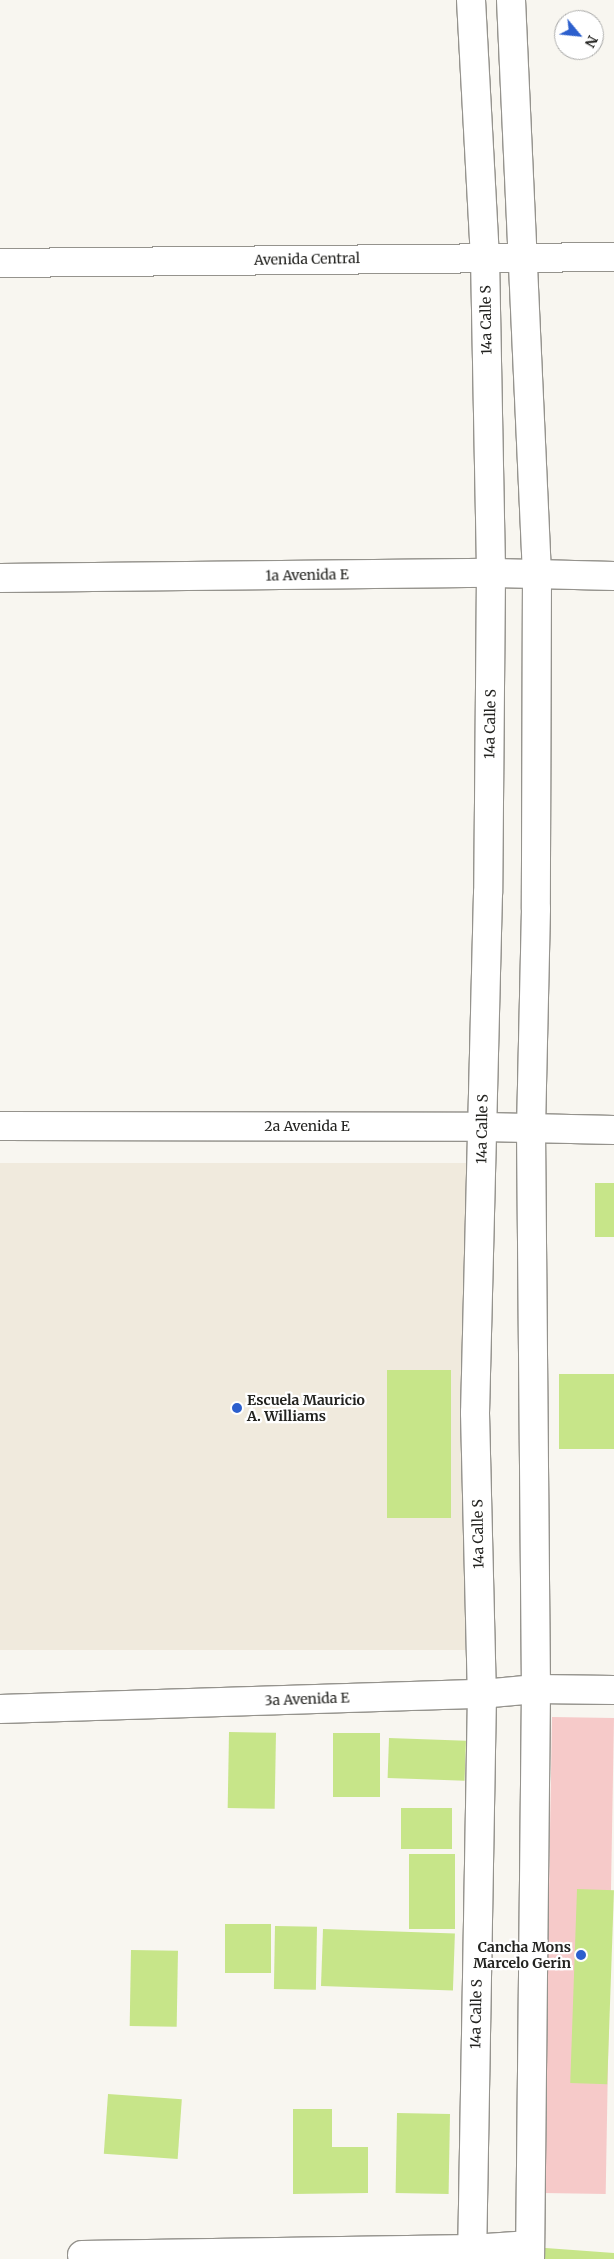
<!DOCTYPE html>
<style>
body{margin:0}
#map{position:relative;width:614px;height:2259px;overflow:hidden;background:#f8f6f0;font-family:Merriweather,serif}
div>[style]{position:absolute}
.built>*{inset:0;background:#f0eadd;transform-origin:0 0}
.green>*{inset:0;background:#f6cac9;transform-origin:0 0}
.building>*{inset:0;background:#c7e589;transform-origin:0 0}
.roads{filter:drop-shadow(1px 0 #95938d) drop-shadow(-1px 0 #95938d) drop-shadow(0 1px #95938d) drop-shadow(0 -1px #95938d)}
.minor>*{height:28px;margin:-14px;padding:0 14px;transform-origin:14px;border-radius:14px;background:#fff}
.tertiary>*{height:28px;margin:-14px;padding:0 14px;transform-origin:14px;border-radius:14px;background:#fff}
.dots>*{width:14px;height:14px;translate:-50% -50%;box-sizing:border-box;border:2px solid #fff;border-radius:50%}
span{translate:-50% -50%;white-space:nowrap;text-align:center;line-height:1.15;-webkit-text-stroke:4.5px #fff;paint-order:stroke}
.street-label{font-size:14px;color:#232320}
.poi-label{font-size:14px;color:#232320;font-weight:700}
.left{translate:0 -50%;text-align:left}
.right{translate:-100% -50%;text-align:right}
.north{position:absolute;left:554px;top:10px;width:50px;height:50px;box-sizing:border-box;background:#fff;border:1px solid #a7a7a6;border-radius:50%;rotate:118deg;font-size:14px;font-weight:700;line-height:20px;text-align:center;color:#232320}
.north::after{content:'';display:block;margin:auto;width:18px;height:22px;background:#2c5fcd;clip-path:polygon(50% 0,100% 100%,50% 72%,0 100%)}
</style>
<div id="map">
<div class="built">
<i style="left:475px;top:1163px;width:487px;height:475px;rotate:90deg"></i>
</div>
<div class="green">
<i style="left:552px;top:1717px;width:62px;height:476px;rotate:1deg"></i>
</div>
<div class="building">
<i style="left:614px;top:1183px;width:54px;height:19px;rotate:90deg"></i>
<i style="left:387px;top:1370px;width:64px;height:148px"></i>
<i style="left:559px;top:1374px;width:55px;height:75px"></i>
<i style="left:229px;top:1732px;width:47px;height:76px;rotate:1deg"></i>
<i style="left:333px;top:1733px;width:47px;height:64px"></i>
<i style="left:389px;top:1738px;width:77px;height:40px;rotate:2deg"></i>
<i style="left:452px;top:1808px;width:41px;height:51px;rotate:90deg"></i>
<i style="left:409px;top:1854px;width:46px;height:75px"></i>
<i style="left:577px;top:1889px;width:37px;height:194px;rotate:2deg"></i>
<i style="left:225px;top:1924px;width:46px;height:49px"></i>
<i style="left:275px;top:1926px;width:42px;height:63px;rotate:1deg"></i>
<i style="left:323px;top:1929px;width:132px;height:57px;rotate:2deg"></i>
<i style="left:131px;top:1950px;width:47px;height:76px;rotate:1deg"></i>
<i style="left:108px;top:2094px;width:74px;height:60px;rotate:4deg"></i>
<i style="clip-path:polygon(293px 2109px,332px 2109px,332px 2147px,368px 2147px,368px 2193px,293px 2194px)"></i>
<i style="left:397px;top:2113px;width:53px;height:80px;rotate:1deg"></i>
<i style="clip-path:polygon(532px 2247px,614px 2253px,614px 2259px,532px 2259px)"></i>
</div>
<div class="roads">
<div class="minor">
<i style="left:0;top:578px;width:491px;rotate:-0.6deg"></i>
<i style="left:491px;top:573px;width:123px;rotate:1.4deg"></i>
<i style="left:0;top:1126px;width:482px;rotate:0.1deg"></i>
<i style="left:482px;top:1127px;width:132px;rotate:1.3deg"></i>
<i style="left:0;top:1709px;width:482px;rotate:-1.8deg"></i>
<i style="left:482px;top:1694px;width:54px;rotate:-5.3deg"></i>
<i style="left:536px;top:1689px;width:78px;rotate:0.7deg"></i>
<i style="left:82px;top:2255px;width:390px;rotate:-0.9deg"></i>
<i style="left:472px;top:2249px;width:58px;rotate:-3.9deg"></i>
</div>
<div class="tertiary">
<i style="left:471px;top:0;width:257px;rotate:86.9deg"></i>
<i style="left:485px;top:257px;width:316px;rotate:88.9deg"></i>
<i style="left:491px;top:573px;width:320px;rotate:90.5deg"></i>
<i style="left:488px;top:893px;width:520px;rotate:91.43deg"></i>
<i style="left:475px;top:1413px;width:281px;rotate:88.6deg"></i>
<i style="left:482px;top:1694px;width:565px;rotate:91.01deg"></i>
<i style="left:511px;top:0;width:575px;rotate:87.41deg"></i>
<i style="left:537px;top:574px;width:335px;rotate:90.2deg"></i>
<i style="left:536px;top:909px;width:220px;rotate:91.3deg"></i>
<i style="left:531px;top:1129px;width:560px;rotate:89.49deg"></i>
<i style="left:536px;top:1689px;width:570px;rotate:90.6deg"></i>
<i style="left:0;top:263px;width:614px;rotate:-0.56deg"></i>
</div>
</div>
<div class="dots">
<i style="left:237px;top:1408px;background:#2c5fcd"></i>
<i style="left:581px;top:1955px;background:#2c5fcd"></i>
</div>
<div class="street-label">
<span style="left:307px;top:259px;rotate:-1deg">Avenida Central</span>
<span style="left:486px;top:320px;rotate:-91deg">14a Calle S</span>
<span style="left:307px;top:575px;rotate:-1deg">1a Avenida E</span>
<span style="left:490px;top:724px;rotate:-89deg">14a Calle S</span>
<span style="left:307px;top:1126px">2a Avenida E</span>
<span style="left:482px;top:1129px;rotate:-89deg">14a Calle S</span>
<span style="left:478px;top:1534px;rotate:-91deg">14a Calle S</span>
<span style="left:307px;top:1699px;rotate:-2deg">3a Avenida E</span>
<span style="left:476px;top:2014px;rotate:-89deg">14a Calle S</span>
</div>
<div class="poi-label">
<span class="left" style="left:247px;top:1408px">Escuela Mauricio<br>A. Williams</span>
<span class="right" style="left:571px;top:1955px">Cancha Mons<br>Marcelo Gerin</span>
</div>
<div class="north">N</div>
</div>
